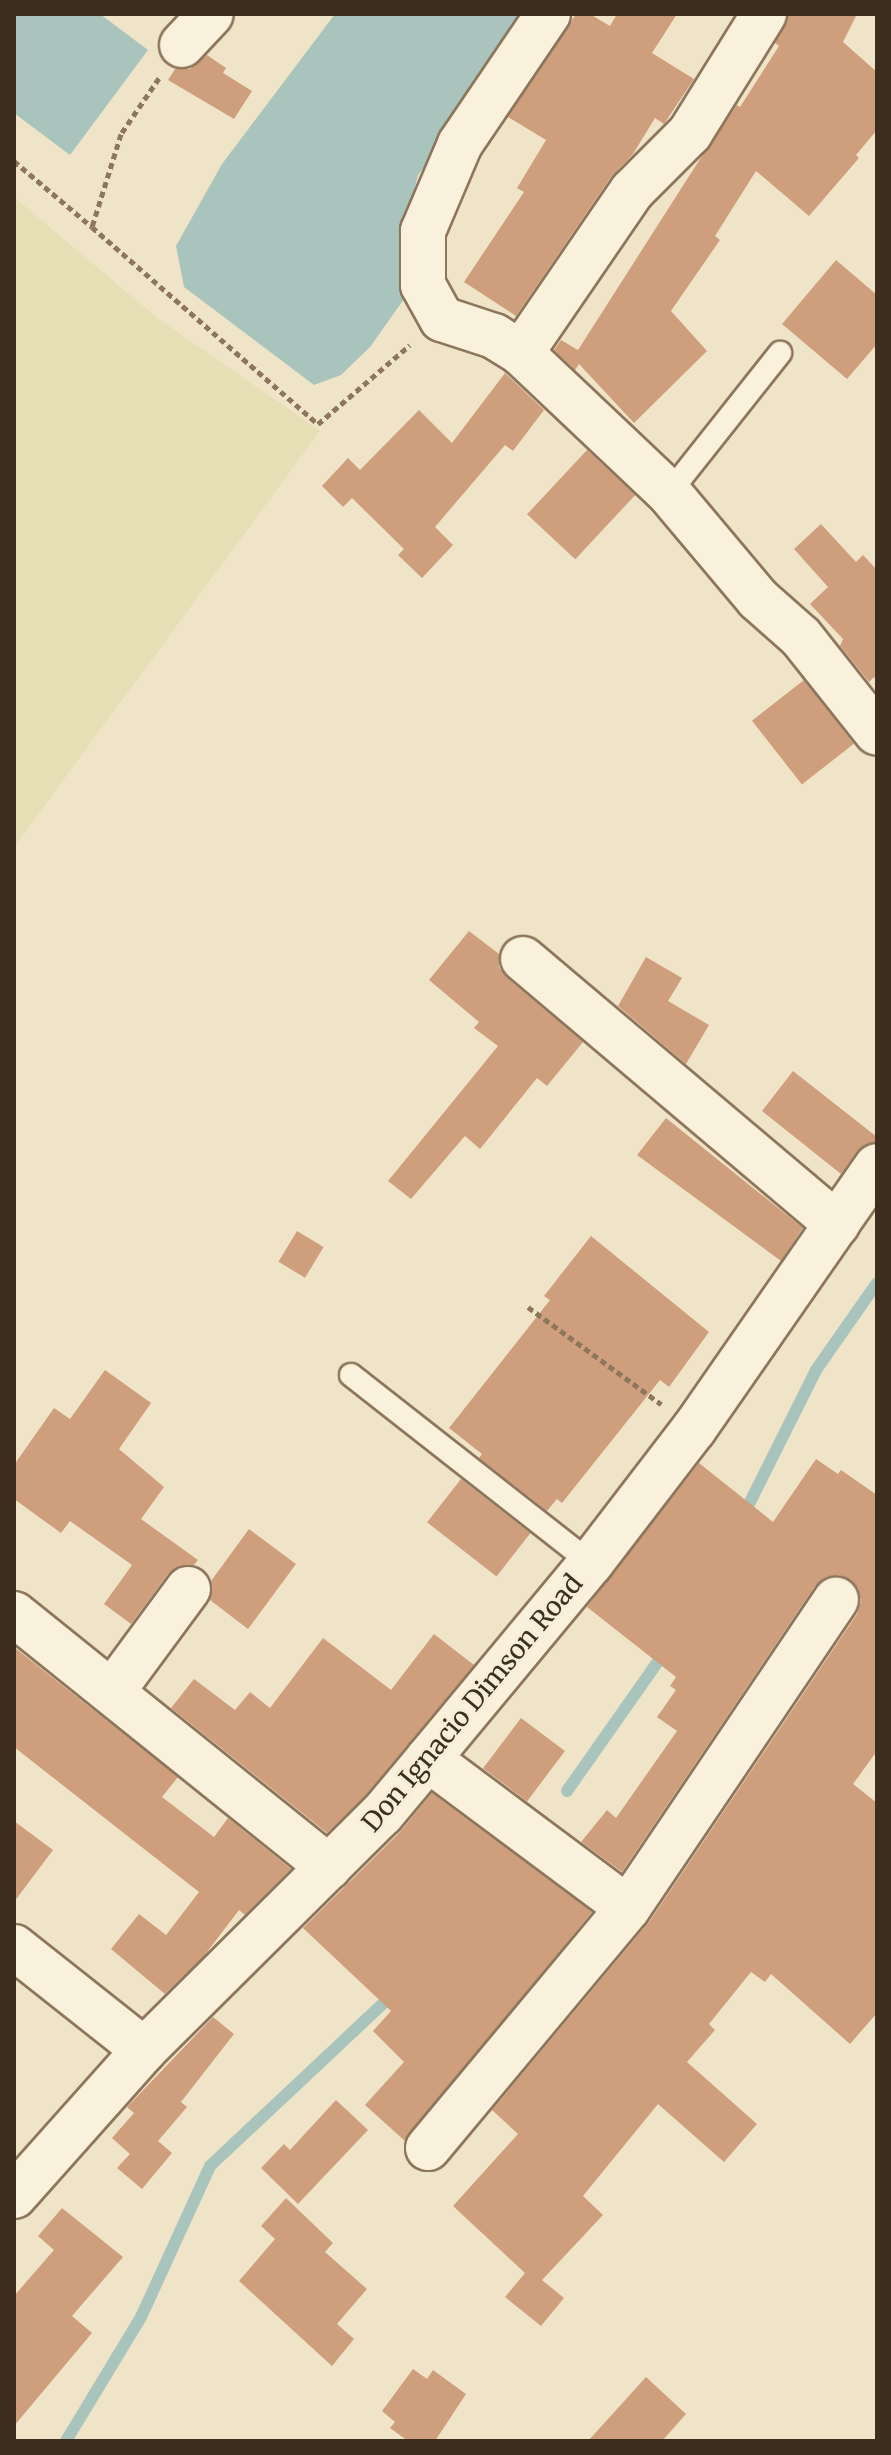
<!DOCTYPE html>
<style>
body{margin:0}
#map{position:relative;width:891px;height:2455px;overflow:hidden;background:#f0e4c8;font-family:Merriweather,serif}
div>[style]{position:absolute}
.farmland>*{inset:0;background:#e6deb5}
.water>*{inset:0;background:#a9c4bc}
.stream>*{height:12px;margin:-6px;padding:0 6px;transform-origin:6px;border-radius:6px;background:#a9c4bc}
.building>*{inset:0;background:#cf9f7d;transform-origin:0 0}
.path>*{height:5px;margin-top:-2.5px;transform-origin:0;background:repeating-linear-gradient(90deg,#8d765c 0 6px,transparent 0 10px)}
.roads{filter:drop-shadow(2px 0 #8d765c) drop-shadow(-2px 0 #8d765c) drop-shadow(0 2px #8d765c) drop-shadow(0 -2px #8d765c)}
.lane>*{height:22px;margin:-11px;padding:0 11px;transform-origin:11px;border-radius:11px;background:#faf1dc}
.street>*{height:44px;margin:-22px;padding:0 22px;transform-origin:22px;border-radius:22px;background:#faf1dc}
.secondary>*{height:44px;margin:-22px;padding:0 22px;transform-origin:22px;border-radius:22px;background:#faf1dc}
span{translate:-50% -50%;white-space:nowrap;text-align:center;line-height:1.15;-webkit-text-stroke:6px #f7eed8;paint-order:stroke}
.street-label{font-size:26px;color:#3d2e20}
.frame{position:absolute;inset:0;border:16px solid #3d2e20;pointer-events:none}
</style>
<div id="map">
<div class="farmland">
<i style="clip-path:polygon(14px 197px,156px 317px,320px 431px,14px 847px)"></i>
</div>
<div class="water">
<i style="clip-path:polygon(14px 14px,100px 14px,148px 50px,70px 155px,14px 113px)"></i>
<i style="clip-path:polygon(335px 14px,525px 14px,463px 119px,418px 175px,405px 227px,414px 285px,370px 347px,341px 375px,314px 385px,184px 287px,176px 246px,222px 164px)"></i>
</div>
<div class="stream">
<i style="left:743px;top:1516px;width:163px;rotate:-63.4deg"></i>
<i style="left:816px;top:1370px;width:106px;rotate:-55deg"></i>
<i style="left:567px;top:1791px;width:172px;rotate:-54.9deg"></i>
<i style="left:66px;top:2441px;width:145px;rotate:-58.8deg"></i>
<i style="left:141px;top:2317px;width:166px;rotate:-65.4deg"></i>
<i style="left:210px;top:2166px;width:254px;rotate:-43.2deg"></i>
</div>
<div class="building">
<i style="clip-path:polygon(576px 14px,590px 14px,610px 26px,617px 14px,677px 14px,652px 53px,694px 79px,664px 124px,655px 118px,633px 154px,611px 177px,516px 316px,464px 282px,524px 192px,517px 188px,546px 140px,508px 117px)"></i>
<i style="clip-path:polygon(789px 14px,857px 14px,843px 42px,877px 72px,877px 130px,856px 155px,859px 158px,809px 216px,756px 171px,715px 236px,720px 240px,671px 311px,707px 351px,634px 423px,579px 364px,575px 370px,554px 350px,561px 340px,578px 350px,700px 159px,737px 105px,740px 107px,779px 46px,775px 43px)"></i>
<i style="clip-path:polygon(207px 55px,226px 68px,223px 73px,252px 91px,234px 119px,168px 80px,175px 69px,190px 69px)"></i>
<i style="clip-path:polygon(836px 260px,877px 295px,877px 344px,847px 379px,782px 324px)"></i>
<i style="clip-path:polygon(505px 373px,544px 410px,513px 451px,505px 445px,435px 527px,453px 545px,422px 578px,398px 555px,404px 549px,352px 498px,343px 507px,322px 486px,348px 458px,360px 470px,419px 410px,452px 443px)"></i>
<i style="left:587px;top:450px;width:66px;height:88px;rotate:43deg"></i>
<i style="clip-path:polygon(821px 524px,856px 562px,863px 555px,877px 570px,877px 680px,874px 677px,869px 682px,840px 646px,843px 639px,810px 604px,828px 587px,794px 549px)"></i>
<i style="left:804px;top:680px;width:81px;height:66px;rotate:52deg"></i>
<i style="clip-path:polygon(469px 931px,499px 954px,499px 967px,507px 978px,583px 1042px,547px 1086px,537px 1078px,480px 1149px,465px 1136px,411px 1199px,388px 1181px,498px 1046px,474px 1028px,479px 1022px,429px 980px)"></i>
<i style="clip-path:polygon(646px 957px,682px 978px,668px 1001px,709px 1025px,686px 1064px,618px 1006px)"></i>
<i style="clip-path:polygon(793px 1071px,877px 1137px,877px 1141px,857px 1151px,841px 1174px,762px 1111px)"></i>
<i style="clip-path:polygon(666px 1118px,803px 1228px,781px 1261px,637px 1155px)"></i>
<i style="left:297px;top:1231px;width:31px;height:36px;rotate:31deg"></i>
<i style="clip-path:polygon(591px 1236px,709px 1332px,669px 1387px,660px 1380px,562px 1503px,557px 1499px,547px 1511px,479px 1458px,482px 1454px,449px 1428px,550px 1300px,544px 1296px)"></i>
<i style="clip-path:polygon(105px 1370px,151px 1403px,119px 1449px,164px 1487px,141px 1519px,198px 1560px,194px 1565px,179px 1566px,168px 1574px,131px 1624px,104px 1604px,132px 1565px,70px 1521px,61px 1533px,14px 1499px,14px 1465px,54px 1408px,70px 1419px)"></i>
<i style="clip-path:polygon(816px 1459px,838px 1474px,841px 1470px,877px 1495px,877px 1751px,853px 1784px,877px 1803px,877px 2013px,850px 2044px,771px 1974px,765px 1982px,751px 1972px,709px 2024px,715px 2030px,687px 2062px,757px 2124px,724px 2162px,658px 2104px,583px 2196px,603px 2215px,542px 2280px,564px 2298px,541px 2326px,505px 2297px,525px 2273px,453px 2206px,518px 2134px,492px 2110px,649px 1922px,857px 1614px,861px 1601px,858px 1588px,851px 1580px,839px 1575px,826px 1577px,815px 1586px,622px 1872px,581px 1842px,607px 1810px,616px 1818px,677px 1731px,657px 1717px,676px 1690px,670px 1686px,676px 1677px,587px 1607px,699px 1463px,773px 1522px)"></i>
<i style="left:461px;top:1479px;width:88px;height:55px;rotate:38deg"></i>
<i style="clip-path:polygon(249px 1529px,296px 1564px,248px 1629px,210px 1600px,211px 1581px)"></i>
<i style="clip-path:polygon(434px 1634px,474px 1665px,364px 1797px,327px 1833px,171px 1708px,194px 1679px,235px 1710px,250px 1692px,270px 1708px,323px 1638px,391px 1690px)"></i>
<i style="clip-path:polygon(14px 1647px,178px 1777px,162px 1797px,214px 1837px,228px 1818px,291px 1869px,245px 1915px,239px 1910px,204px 1956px,165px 1994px,111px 1949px,139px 1914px,166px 1935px,199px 1892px,14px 1747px)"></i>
<i style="left:521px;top:1718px;width:55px;height:63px;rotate:37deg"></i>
<i style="clip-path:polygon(432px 1793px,592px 1912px,405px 2141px,365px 2105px,404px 2062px,373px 2031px,391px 2011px,303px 1928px,400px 1832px)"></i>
<i style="clip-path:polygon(14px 1821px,53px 1850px,14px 1902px)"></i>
<i style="clip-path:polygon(213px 2017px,234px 2034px,181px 2102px,187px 2107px,158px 2141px,172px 2153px,142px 2189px,117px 2168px,130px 2154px,112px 2138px,134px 2113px,127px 2107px)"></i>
<i style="clip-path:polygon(336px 2100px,368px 2130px,298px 2204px,261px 2168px,284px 2144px,290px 2150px)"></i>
<i style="clip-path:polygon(286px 2198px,333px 2243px,325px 2252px,367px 2289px,337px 2324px,354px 2339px,332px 2366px,239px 2281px,275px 2239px,261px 2226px)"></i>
<i style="clip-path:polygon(62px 2208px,123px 2257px,72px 2316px,92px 2333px,14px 2426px,14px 2296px,54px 2250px,38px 2236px)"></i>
<i style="clip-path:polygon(413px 2369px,427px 2379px,433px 2370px,466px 2394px,435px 2441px,408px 2441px,390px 2428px,395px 2422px,382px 2411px)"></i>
<i style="clip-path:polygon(646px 2377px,686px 2414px,662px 2441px,588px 2441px)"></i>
</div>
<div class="path">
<i style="left:159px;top:78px;width:68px;rotate:124.2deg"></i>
<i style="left:121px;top:134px;width:97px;rotate:107.3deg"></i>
<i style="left:92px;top:227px;width:300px;rotate:41.1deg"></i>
<i style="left:318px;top:424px;width:121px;rotate:-40.7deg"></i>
<i style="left:14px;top:161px;width:102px;rotate:40.2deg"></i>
<i style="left:528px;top:1307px;width:165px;rotate:36.1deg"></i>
</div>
<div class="roads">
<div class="lane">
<i style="left:669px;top:493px;width:179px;rotate:-51.6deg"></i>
<i style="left:351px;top:1375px;width:305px;rotate:38.1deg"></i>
</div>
<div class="street">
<i style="left:548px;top:14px;width:157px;rotate:124.1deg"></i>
<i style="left:460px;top:144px;width:95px;rotate:113deg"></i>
<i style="left:423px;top:231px;width:54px;rotate:90deg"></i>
<i style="left:423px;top:285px;width:39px;rotate:61deg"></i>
<i style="left:442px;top:319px;width:55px;rotate:18.1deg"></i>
<i style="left:494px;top:336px;width:32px;rotate:32deg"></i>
<i style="left:521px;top:353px;width:204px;rotate:43.4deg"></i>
<i style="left:669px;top:493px;width:138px;rotate:50deg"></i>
<i style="left:758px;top:599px;width:57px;rotate:41.5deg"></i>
<i style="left:801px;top:637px;width:122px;rotate:51.6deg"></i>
<i style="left:182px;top:45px;width:42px;rotate:-46.9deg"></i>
<i style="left:521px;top:353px;width:196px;rotate:-55.6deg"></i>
<i style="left:632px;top:191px;width:82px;rotate:-45deg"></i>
<i style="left:690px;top:133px;width:140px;rotate:-58.1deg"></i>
<i style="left:523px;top:959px;width:411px;rotate:40.2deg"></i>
<i style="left:14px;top:1614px;width:404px;rotate:38.8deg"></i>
<i style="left:112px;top:1692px;width:128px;rotate:-53.6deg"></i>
<i style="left:428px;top:1759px;width:249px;rotate:36.7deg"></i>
<i style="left:14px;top:1947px;width:166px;rotate:38.4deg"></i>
<i style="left:428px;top:2148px;width:312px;rotate:-50.2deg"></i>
<i style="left:628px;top:1908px;width:372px;rotate:-56deg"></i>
</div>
<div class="secondary">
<i style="left:14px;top:2196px;width:195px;rotate:-48.3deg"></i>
<i style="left:144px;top:2050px;width:335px;rotate:-44.8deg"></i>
<i style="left:382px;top:1814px;width:72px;rotate:-50.1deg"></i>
<i style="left:428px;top:1759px;width:255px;rotate:-50.3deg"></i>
<i style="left:591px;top:1563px;width:169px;rotate:-52.5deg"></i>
<i style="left:694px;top:1429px;width:320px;rotate:-55.2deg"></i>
</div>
</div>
<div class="street-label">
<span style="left:472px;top:1703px;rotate:-50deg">Don Ignacio Dimson Road</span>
</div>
<div class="frame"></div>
</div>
